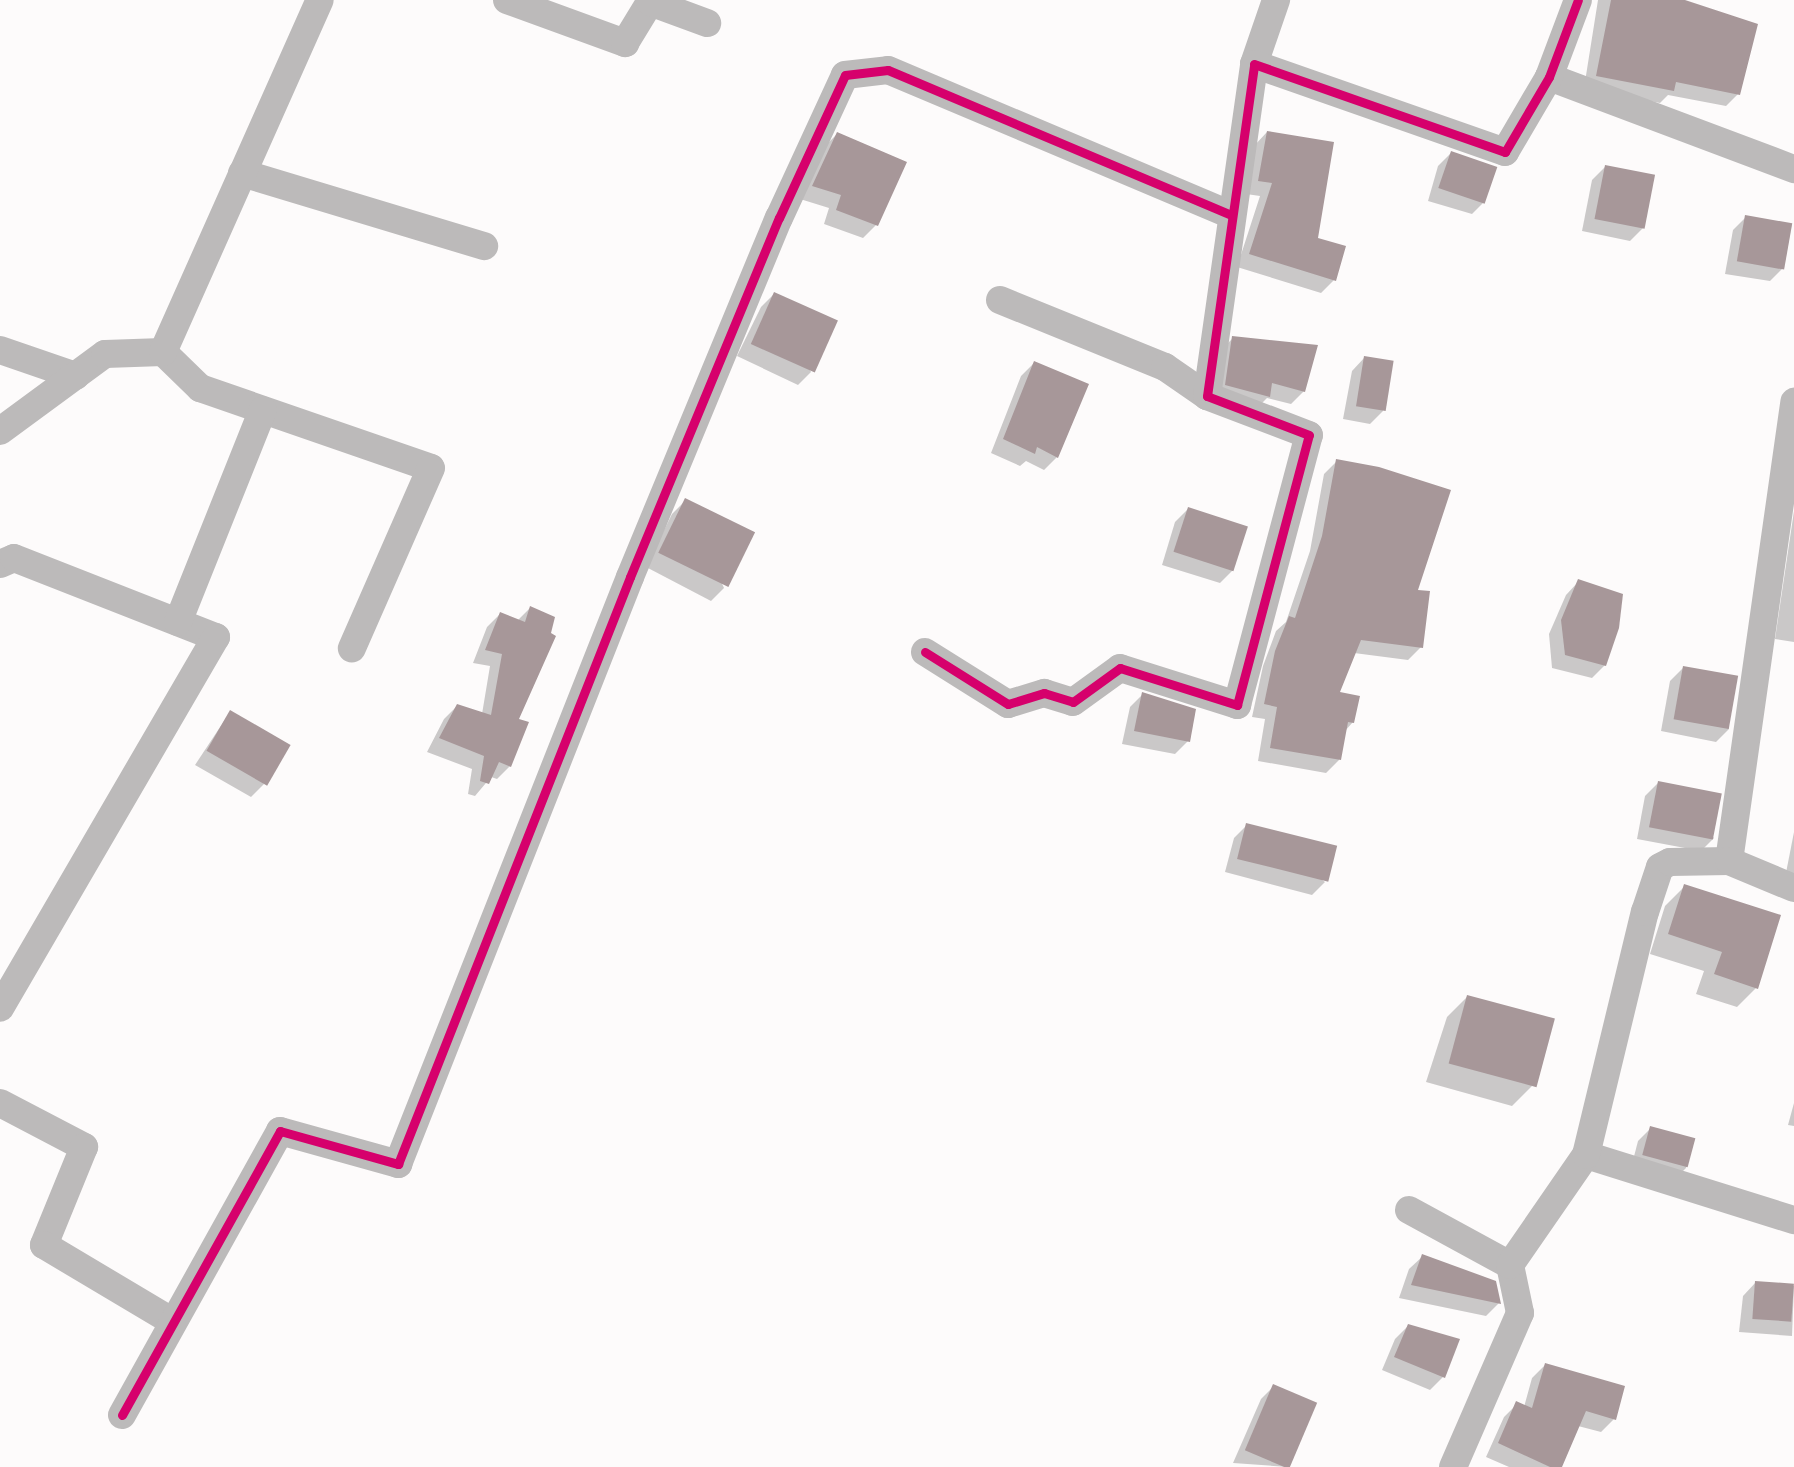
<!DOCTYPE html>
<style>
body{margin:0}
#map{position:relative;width:1794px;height:1467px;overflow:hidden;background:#fdfbfb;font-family:"DM Sans",sans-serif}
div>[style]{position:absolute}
.shadow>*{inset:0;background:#0003}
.building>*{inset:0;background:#a79799;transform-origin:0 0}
.minor>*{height:28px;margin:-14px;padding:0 14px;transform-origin:14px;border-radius:14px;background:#bcbaba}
.cycleway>*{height:9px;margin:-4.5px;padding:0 4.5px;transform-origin:4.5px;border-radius:4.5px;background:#d6006c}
span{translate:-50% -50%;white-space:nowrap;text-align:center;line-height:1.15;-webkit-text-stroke:7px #fff;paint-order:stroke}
</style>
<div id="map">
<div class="shadow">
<i style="clip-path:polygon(1598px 0,1679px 0,1738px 94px,1726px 106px,1668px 95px,1660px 103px,1584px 88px)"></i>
<i style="clip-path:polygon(1267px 132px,1334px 280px,1321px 293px,1237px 267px,1260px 196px,1246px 194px,1254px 146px)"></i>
<i style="clip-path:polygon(837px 134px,876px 225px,863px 238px,824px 224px,829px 208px,800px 199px,824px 147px)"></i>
<i style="clip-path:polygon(1451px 153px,1485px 201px,1472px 214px,1428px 201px,1438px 166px)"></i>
<i style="clip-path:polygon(1605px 167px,1643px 228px,1630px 241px,1582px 231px,1592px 180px)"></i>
<i style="clip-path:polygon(1746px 217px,1783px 268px,1770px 281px,1725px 274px,1733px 230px)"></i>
<i style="clip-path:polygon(774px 294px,811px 372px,798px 385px,737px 356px,761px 307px)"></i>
<i style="clip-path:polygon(1233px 338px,1304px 391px,1291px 404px,1267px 398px,1255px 410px,1213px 398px,1220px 351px)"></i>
<i style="clip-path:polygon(1365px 357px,1383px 411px,1370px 424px,1343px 419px,1352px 371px)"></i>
<i style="clip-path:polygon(1034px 363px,1087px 385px,1057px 457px,1044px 470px,1026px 461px,1020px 466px,991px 453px,1021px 376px)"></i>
<i style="clip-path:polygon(1337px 461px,1416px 591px,1421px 647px,1408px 660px,1354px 653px,1338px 693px,1353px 722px,1345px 731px,1339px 760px,1326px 773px,1258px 761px,1265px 719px,1252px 717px,1263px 666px,1276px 631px,1286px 622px,1310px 551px,1324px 474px)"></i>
<i style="clip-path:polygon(685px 501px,724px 588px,711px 601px,646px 567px,672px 514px)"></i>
<i style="clip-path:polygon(1188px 509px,1233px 570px,1220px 583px,1162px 565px,1175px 522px)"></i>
<i style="clip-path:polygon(1794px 511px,1794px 642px,1775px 639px)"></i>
<i style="clip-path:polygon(1579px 581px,1605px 665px,1592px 678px,1552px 668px,1549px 634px,1566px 595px)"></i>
<i style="clip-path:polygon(530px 608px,510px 766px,497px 779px,491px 777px,475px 796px,468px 794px,472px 769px,427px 752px,444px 719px,457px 706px,482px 714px,490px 666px,473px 663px,487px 627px,500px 614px,517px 621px)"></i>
<i style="clip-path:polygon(1684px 667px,1729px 729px,1716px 742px,1661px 731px,1670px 681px)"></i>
<i style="clip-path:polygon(1143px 694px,1188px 741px,1175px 754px,1122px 744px,1130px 707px)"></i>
<i style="clip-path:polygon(230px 712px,264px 784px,251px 797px,195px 765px)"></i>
<i style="clip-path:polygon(1658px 783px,1714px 838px,1701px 851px,1637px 839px,1645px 796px)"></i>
<i style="clip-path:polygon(1247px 825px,1325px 882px,1312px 895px,1225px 872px,1234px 838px)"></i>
<i style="clip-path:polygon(1794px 832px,1794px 885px,1784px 883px)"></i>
<i style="clip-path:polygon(1685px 886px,1756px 988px,1737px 1007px,1696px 994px,1704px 971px,1650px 954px,1665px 906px)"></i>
<i style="clip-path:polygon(1467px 997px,1532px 1086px,1512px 1106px,1426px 1082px,1447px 1017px)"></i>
<i style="clip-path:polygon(1794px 1103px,1794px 1126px,1788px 1125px)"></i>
<i style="clip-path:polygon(1651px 1128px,1693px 1139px,1686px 1168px,1673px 1181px,1631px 1168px,1638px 1141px)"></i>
<i style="clip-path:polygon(1423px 1256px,1499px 1303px,1486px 1316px,1399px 1298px,1409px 1269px)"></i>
<i style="clip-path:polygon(1756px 1282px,1794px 1286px,1792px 1336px,1739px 1332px,1743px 1296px)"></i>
<i style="clip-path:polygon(1408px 1326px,1443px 1377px,1430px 1390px,1382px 1370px,1395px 1339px)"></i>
<i style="clip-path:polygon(1545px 1365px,1614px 1419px,1601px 1432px,1578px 1426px,1560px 1467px,1509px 1467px,1486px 1457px,1504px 1417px,1517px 1404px,1524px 1407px,1532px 1378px)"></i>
<i style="clip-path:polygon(1274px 1386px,1315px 1404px,1288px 1467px,1233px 1463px,1261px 1399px)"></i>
</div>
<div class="building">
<i style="clip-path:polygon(1611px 0,1685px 0,1758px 24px,1740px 95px,1676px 82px,1674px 91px,1596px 76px)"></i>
<i style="clip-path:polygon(1267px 131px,1334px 142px,1318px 238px,1346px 246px,1336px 281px,1249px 254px,1272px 183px,1258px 181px)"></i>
<i style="clip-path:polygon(837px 132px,907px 162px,878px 226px,836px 210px,841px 195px,812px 186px)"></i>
<i style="left:1451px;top:151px;width:49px;height:39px;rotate:19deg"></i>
<i style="left:1605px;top:165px;width:51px;height:55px;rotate:11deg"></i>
<i style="left:1745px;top:215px;width:48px;height:47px;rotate:10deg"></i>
<i style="left:774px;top:292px;width:70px;height:57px;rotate:24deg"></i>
<i style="clip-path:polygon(1232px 336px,1318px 345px,1305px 392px,1272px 383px,1270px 397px,1225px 385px)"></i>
<i style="left:1364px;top:356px;width:30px;height:51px;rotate:9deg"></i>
<i style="clip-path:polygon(1034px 361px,1089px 384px,1058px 458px,1037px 447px,1035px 454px,1003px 439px)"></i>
<i style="clip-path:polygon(1336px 459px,1379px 467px,1451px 490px,1418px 590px,1430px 591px,1423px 648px,1361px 640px,1340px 692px,1360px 696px,1354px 723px,1348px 722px,1341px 760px,1270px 748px,1277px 707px,1264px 704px,1275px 651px,1289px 616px,1295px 618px,1322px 536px)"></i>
<i style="left:685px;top:498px;width:78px;height:61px;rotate:26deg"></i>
<i style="left:1188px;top:507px;width:63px;height:47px;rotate:18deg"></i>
<i style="clip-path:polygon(1578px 579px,1623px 594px,1619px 628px,1606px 666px,1565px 655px,1561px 620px)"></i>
<i style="clip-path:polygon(530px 606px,555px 617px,551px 633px,556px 636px,519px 719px,529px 722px,511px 767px,499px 762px,489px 784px,480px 781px,484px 756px,439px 738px,457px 704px,491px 715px,502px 654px,485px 650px,500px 612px,525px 622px)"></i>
<i style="left:1683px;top:666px;width:56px;height:54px;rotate:10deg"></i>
<i style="clip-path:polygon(1142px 692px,1196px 709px,1190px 742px,1134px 731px)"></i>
<i style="left:230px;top:710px;width:70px;height:47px;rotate:30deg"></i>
<i style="left:1658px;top:781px;width:65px;height:47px;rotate:11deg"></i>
<i style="left:1246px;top:823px;width:94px;height:37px;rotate:14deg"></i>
<i style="clip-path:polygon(1684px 884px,1781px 915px,1758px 989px,1714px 974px,1722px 952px,1668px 934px)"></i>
<i style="left:1467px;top:995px;width:91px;height:71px;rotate:15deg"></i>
<i style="left:1650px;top:1126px;width:47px;height:30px;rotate:15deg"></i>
<i style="clip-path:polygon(1422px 1254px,1496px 1281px,1501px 1304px,1411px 1285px)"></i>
<i style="left:1755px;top:1281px;width:39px;height:38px;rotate:4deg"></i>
<i style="clip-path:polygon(1408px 1324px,1460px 1339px,1445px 1378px,1394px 1357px)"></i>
<i style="clip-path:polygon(1545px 1363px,1625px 1386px,1616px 1420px,1586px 1411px,1562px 1467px,1550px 1467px,1498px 1443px,1516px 1401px,1532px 1408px)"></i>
<i style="left:1273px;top:1384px;width:48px;height:72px;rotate:23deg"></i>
</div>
<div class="minor">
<i style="left:507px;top:0;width:126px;rotate:20deg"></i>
<i style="left:625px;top:43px;width:48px;rotate:-58.6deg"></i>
<i style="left:650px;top:2px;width:61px;rotate:20.2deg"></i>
<i style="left:1254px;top:64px;width:68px;rotate:-71deg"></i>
<i style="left:1549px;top:77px;width:262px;rotate:20.6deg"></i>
<i style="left:242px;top:173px;width:253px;rotate:16.8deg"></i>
<i style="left:1000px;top:300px;width:178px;rotate:22.1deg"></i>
<i style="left:1165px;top:367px;width:51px;rotate:34.6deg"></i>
<i style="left:0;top:350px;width:80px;rotate:18.9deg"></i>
<i style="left:163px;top:352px;width:52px;rotate:44.2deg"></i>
<i style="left:200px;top:388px;width:244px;rotate:19.1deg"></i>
<i style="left:431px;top:468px;width:197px;rotate:113.7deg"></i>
<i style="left:0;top:431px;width:130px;rotate:-36.3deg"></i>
<i style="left:105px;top:354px;width:58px;rotate:-2deg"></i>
<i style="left:163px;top:352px;width:385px;rotate:-66deg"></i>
<i style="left:0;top:564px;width:15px;rotate:-23deg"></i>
<i style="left:14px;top:558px;width:217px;rotate:21.4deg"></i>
<i style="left:216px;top:637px;width:429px;rotate:120.2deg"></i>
<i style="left:178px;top:622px;width:228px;rotate:-68.2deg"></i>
<i style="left:925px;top:652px;width:98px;rotate:32.1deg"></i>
<i style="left:1008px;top:704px;width:38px;rotate:-17deg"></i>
<i style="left:1044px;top:693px;width:30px;rotate:17deg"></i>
<i style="left:1073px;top:702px;width:58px;rotate:-35.9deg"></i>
<i style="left:1120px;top:668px;width:123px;rotate:17.5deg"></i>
<i style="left:1237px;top:705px;width:279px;rotate:-75.1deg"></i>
<i style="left:1309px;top:435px;width:109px;rotate:-159.1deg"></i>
<i style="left:1207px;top:396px;width:335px;rotate:-81.9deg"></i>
<i style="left:1254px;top:64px;width:266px;rotate:19.3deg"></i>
<i style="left:1505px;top:152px;width:87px;rotate:-59.6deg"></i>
<i style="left:1549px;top:77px;width:82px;rotate:-69.4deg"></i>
<i style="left:1729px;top:861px;width:464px;rotate:-81.9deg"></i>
<i style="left:0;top:1103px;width:95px;rotate:27.6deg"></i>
<i style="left:84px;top:1147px;width:106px;rotate:112.2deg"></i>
<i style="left:44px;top:1245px;width:150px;rotate:30.8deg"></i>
<i style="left:1586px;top:1155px;width:218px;rotate:17.4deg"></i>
<i style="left:1409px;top:1210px;width:115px;rotate:28.6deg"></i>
<i style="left:1510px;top:1265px;width:49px;rotate:78.2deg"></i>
<i style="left:1520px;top:1313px;width:168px;rotate:113.5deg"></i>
<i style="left:1510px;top:1265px;width:134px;rotate:-55.4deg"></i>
<i style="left:1586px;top:1155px;width:250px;rotate:-76.4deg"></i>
<i style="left:1645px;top:912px;width:47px;rotate:-71.6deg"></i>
<i style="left:1660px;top:867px;width:11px;rotate:-27deg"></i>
<i style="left:1670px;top:862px;width:59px;rotate:-1deg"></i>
<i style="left:1729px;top:861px;width:70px;rotate:22.6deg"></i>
<i style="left:122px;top:1415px;width:325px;rotate:-60.9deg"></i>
<i style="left:280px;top:1131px;width:123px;rotate:15.6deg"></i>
<i style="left:398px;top:1164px;width:631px;rotate:-68.43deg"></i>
<i style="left:630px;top:577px;width:389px;rotate:-67.5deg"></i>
<i style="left:779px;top:218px;width:157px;rotate:-65.2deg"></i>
<i style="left:845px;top:75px;width:43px;rotate:-6.6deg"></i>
<i style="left:888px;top:70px;width:373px;rotate:22.9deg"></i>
</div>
<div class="cycleway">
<i style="left:925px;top:652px;width:98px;rotate:32.1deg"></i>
<i style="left:1008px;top:704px;width:38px;rotate:-17deg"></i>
<i style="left:1044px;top:693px;width:30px;rotate:17deg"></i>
<i style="left:1073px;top:702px;width:58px;rotate:-35.9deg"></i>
<i style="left:1120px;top:668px;width:123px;rotate:17.5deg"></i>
<i style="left:1237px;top:705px;width:279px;rotate:-75.1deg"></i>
<i style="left:1309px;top:435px;width:109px;rotate:-159.1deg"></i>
<i style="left:1207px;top:396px;width:335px;rotate:-81.9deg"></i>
<i style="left:1254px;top:64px;width:266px;rotate:19.3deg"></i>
<i style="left:1505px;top:152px;width:87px;rotate:-59.6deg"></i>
<i style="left:1549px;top:77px;width:82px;rotate:-69.4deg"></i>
<i style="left:122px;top:1415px;width:325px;rotate:-60.9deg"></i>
<i style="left:280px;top:1131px;width:123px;rotate:15.6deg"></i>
<i style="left:398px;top:1164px;width:631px;rotate:-68.43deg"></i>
<i style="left:630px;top:577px;width:389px;rotate:-67.5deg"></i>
<i style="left:779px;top:218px;width:157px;rotate:-65.2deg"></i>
<i style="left:845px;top:75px;width:43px;rotate:-6.6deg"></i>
<i style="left:888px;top:70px;width:373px;rotate:22.9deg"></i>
</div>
</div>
